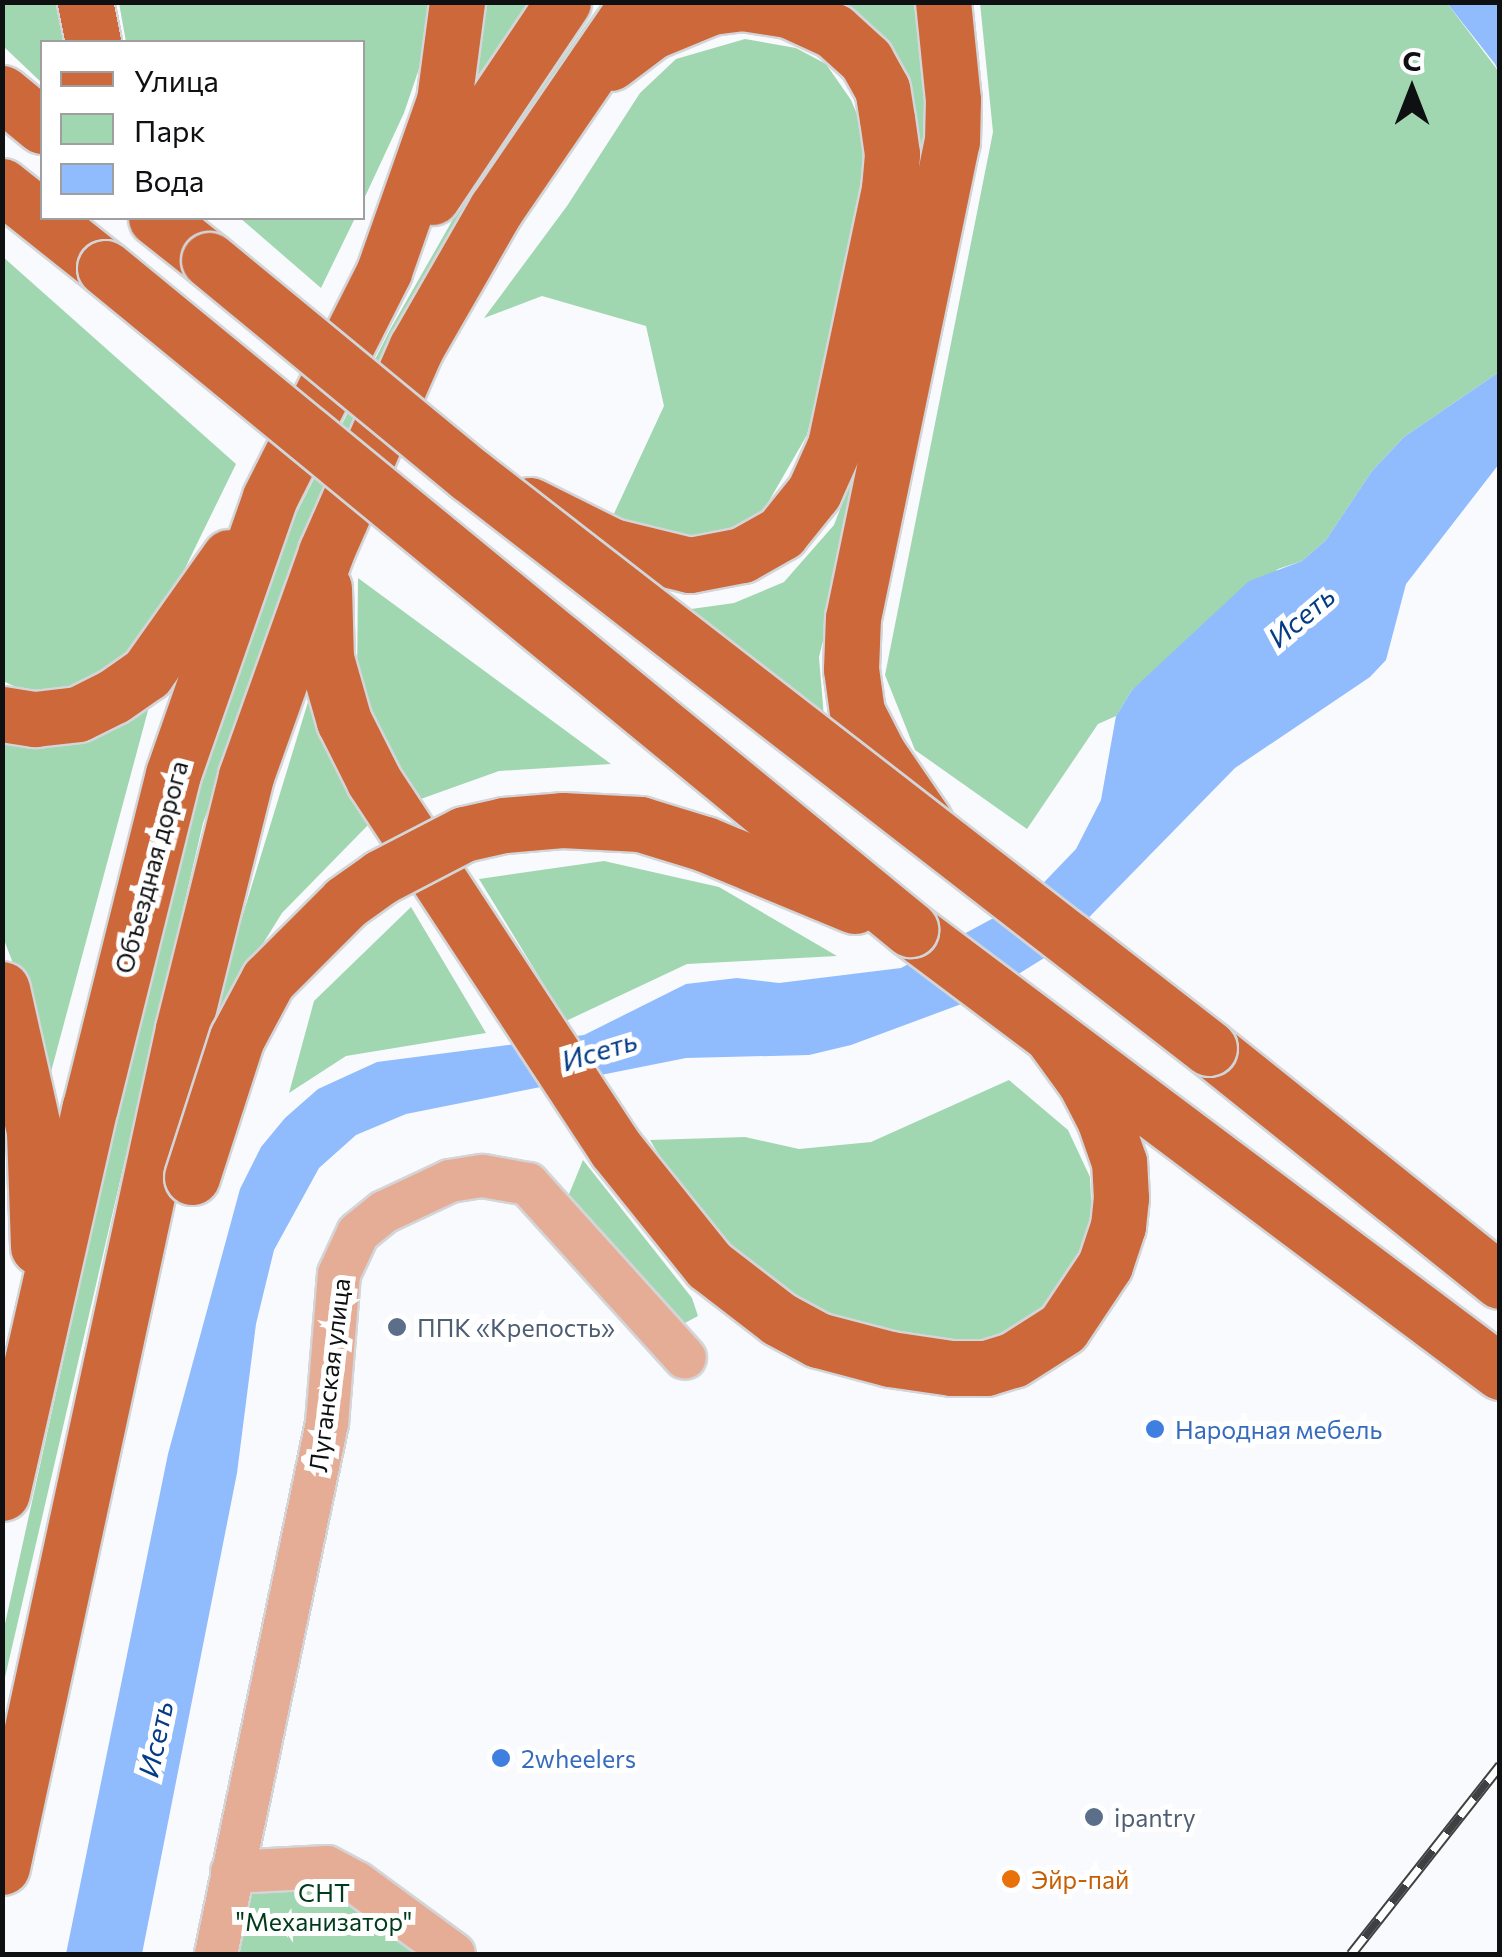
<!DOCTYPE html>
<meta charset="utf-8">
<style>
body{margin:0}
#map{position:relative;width:1502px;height:1957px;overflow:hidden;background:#f9fafe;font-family:Commissioner,sans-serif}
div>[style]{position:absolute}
.green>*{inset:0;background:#a1d7b0}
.water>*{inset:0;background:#90bbfd}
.roads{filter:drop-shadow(2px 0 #d4d5d8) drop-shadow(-2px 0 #d4d5d8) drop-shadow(0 2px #d4d5d8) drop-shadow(0 -2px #d4d5d8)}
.minor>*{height:42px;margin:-21px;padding:0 21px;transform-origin:21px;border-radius:21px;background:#e6ad96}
.major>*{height:55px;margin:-27.5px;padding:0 27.5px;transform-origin:27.5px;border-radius:27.5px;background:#cc683a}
.rail>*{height:11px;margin-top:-5.5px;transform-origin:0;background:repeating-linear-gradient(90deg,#fff 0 22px,#3f4042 0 44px);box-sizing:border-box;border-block:2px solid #3f4042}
.bridges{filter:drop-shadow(2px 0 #d4d5d8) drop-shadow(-2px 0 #d4d5d8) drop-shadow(0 2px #d4d5d8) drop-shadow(0 -2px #d4d5d8)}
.major-bridge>*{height:55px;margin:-27.5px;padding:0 27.5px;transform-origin:27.5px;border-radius:27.5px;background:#cc683a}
.dots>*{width:28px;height:28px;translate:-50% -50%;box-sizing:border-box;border:5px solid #fff;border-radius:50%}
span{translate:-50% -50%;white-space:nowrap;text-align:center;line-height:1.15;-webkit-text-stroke:10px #fff;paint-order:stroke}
.street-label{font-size:25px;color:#0f1012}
.service-label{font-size:25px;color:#4e5e75}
.left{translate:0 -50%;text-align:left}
.shop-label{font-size:25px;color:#366cbe}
.food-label{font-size:25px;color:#c56008}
.park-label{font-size:25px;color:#003c1b}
.water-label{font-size:28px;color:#043c86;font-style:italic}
.frame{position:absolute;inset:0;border:5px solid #0f1012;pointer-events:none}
.legend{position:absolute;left:40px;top:40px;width:325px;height:180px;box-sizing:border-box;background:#fff;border:2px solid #9f9fa0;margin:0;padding:12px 18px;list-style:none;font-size:30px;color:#0f1012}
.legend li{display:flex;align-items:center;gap:20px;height:50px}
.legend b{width:50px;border:2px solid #9f9fa0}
.north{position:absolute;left:1362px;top:40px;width:100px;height:100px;-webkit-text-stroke:8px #fff;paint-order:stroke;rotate:0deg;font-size:28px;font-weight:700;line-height:40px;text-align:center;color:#0f1012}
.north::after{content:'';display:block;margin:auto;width:35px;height:45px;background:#0f1012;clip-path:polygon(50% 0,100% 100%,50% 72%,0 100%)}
</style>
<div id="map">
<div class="green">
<i style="clip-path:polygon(2px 3px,61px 3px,64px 42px,42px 42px,42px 83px,3px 46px)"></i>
<i style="clip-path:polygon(119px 3px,430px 3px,425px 51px,404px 113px,363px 201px,362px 42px,126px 42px)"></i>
<i style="clip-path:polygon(475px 3px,534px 3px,472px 83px)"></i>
<i style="clip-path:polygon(601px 3px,481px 190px,308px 529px,203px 823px,3px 1686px,3px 1633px,111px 1144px,189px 822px,249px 639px,295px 516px,391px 328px,464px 200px)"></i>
<i style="clip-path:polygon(808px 3px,925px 3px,938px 104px,837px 585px,819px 657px,825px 730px,677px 611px,734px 603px,784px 582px,834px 525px,864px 447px,912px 178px)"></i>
<i style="clip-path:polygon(980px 3px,1447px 3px,1499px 72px,1499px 372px,1404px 437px,1372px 471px,1326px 540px,1302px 561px,1278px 569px,1132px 690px,1116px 716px,1098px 724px,1027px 829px,915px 750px,885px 675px,993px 132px)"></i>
<i style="clip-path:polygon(745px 39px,796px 48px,826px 64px,851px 100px,867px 138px,869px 182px,807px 435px,750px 534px,679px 542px,611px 520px,664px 406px,646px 326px,542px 296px,484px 318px,567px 206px,640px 93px,676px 59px)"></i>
<i style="clip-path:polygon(240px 218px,355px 218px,321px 288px)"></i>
<i style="clip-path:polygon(2px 256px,236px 464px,148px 644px,75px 691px,35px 696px,3px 681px)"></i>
<i style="clip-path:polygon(358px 578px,611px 764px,499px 771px,418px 800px,357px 682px)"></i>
<i style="clip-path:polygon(308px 702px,369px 824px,282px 913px,206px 1035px)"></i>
<i style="clip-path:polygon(150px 703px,48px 1083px,23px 990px,3px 937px,3px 739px,25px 748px,87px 743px)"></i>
<i style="clip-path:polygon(604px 861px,719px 887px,837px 956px,687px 964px,566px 1021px,479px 879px)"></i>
<i style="clip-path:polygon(411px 907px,486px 1033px,346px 1056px,289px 1093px,314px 1001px)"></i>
<i style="clip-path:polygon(1009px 1080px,1068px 1130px,1090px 1177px,1093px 1241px,1047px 1312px,979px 1345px,844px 1330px,772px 1292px,705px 1233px,650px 1140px,745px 1137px,799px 1149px,871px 1142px)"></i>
<i style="clip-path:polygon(583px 1160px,692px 1298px,698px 1316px,683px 1324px,565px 1204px)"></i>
<i style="clip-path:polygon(339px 1858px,466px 1954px,209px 1954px,251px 1868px)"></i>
</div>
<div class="water">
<i style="clip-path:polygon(1447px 3px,1499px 3px,1499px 72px,1495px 64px)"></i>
<i style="clip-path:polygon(1499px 372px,1499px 464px,1406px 584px,1386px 660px,1370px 677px,1235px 768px,1057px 950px,983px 996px,851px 1045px,809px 1055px,686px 1058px,406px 1114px,356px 1135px,319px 1168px,274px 1250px,256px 1324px,237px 1473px,142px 1954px,66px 1954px,168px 1454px,240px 1189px,261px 1147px,285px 1118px,318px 1089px,377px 1062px,584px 1035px,686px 984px,737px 978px,779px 983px,901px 968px,1027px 900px,1076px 849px,1101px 800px,1116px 716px,1132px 690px,1249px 581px,1302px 561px,1326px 540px,1372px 471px,1404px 437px)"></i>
</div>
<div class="roads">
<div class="minor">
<i style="left:232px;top:1872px;width:95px;rotate:-3deg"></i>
<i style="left:327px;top:1867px;width:34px;rotate:28deg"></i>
<i style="left:357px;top:1883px;width:120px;rotate:36.2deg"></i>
<i style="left:216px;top:1954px;width:542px;rotate:-78.19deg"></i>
<i style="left:327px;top:1423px;width:149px;rotate:-85.4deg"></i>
<i style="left:339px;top:1274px;width:45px;rotate:-65.1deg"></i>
<i style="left:358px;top:1233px;width:33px;rotate:-39deg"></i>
<i style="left:384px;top:1212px;width:73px;rotate:-25.2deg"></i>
<i style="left:450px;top:1181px;width:33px;rotate:-9deg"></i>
<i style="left:483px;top:1176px;width:46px;rotate:10.1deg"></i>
<i style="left:528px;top:1184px;width:234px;rotate:47.9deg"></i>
</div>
<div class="major">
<i style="left:85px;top:2px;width:41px;rotate:78.7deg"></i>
<i style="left:2px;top:93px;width:52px;rotate:39.5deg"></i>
<i style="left:2px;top:186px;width:132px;rotate:38.5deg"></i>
<i style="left:432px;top:197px;width:235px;rotate:-56.1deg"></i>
<i style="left:156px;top:218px;width:68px;rotate:38.4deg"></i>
<i style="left:530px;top:505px;width:92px;rotate:26.6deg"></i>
<i style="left:612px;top:546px;width:80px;rotate:13.7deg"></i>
<i style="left:690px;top:565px;width:53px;rotate:-10.9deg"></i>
<i style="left:742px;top:555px;width:45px;rotate:-29.4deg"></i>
<i style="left:781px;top:533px;width:53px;rotate:-51.2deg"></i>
<i style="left:814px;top:492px;width:51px;rotate:-65.9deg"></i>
<i style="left:835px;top:445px;width:262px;rotate:-78.1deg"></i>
<i style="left:889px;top:189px;width:35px;rotate:-85deg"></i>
<i style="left:892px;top:154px;width:35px;rotate:-98deg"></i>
<i style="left:887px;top:119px;width:30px;rotate:-99deg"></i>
<i style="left:882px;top:89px;width:33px;rotate:-119deg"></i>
<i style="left:866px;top:60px;width:43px;rotate:-137.8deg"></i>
<i style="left:834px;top:31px;width:51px;rotate:-155.5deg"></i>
<i style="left:788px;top:10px;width:46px;rotate:-171.2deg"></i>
<i style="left:743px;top:3px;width:32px;rotate:173deg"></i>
<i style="left:711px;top:7px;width:65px;rotate:157.4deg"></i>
<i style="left:651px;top:32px;width:51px;rotate:142.9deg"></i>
<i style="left:324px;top:588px;width:70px;rotate:88.4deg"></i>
<i style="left:326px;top:658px;width:66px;rotate:74.1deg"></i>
<i style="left:344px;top:721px;width:67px;rotate:63.4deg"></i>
<i style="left:374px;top:781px;width:439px;rotate:56.7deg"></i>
<i style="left:615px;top:1148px;width:150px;rotate:51.2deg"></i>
<i style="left:709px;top:1265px;width:88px;rotate:37.6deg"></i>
<i style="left:779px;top:1319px;width:44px;rotate:28.3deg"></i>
<i style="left:818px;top:1340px;width:74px;rotate:14.8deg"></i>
<i style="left:890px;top:1359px;width:63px;rotate:8.3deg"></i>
<i style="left:952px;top:1368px;width:34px"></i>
<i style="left:986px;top:1368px;width:28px;rotate:-17deg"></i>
<i style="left:1013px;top:1360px;width:59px;rotate:-32.6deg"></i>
<i style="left:1063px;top:1328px;width:76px;rotate:-56.3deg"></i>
<i style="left:1105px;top:1265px;width:41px;rotate:-71.6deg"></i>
<i style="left:1118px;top:1226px;width:28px;rotate:-84deg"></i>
<i style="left:1121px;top:1198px;width:36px;rotate:-93deg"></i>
<i style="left:1119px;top:1162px;width:46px;rotate:-109.2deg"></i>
<i style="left:1104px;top:1119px;width:42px;rotate:-117.2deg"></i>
<i style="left:1085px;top:1082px;width:54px;rotate:-126deg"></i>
<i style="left:2px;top:714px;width:33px;rotate:9deg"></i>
<i style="left:35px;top:719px;width:43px;rotate:-6.6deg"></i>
<i style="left:78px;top:714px;width:40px;rotate:-26.6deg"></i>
<i style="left:114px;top:696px;width:40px;rotate:-34.9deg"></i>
<i style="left:147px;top:673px;width:142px;rotate:-54.7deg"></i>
<i style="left:925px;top:822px;width:83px;rotate:-124.3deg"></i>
<i style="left:878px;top:753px;width:46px;rotate:-117.1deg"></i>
<i style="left:857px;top:712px;width:43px;rotate:-97.9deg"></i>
<i style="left:851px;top:669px;width:51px;rotate:-87.8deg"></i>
<i style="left:853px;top:618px;width:487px;rotate:-78.3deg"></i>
<i style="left:952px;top:141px;width:41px;rotate:-88.6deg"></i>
<i style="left:953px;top:100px;width:99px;rotate:-95.8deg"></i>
<i style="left:910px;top:929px;width:738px;rotate:36.9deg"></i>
<i style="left:2px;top:989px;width:146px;rotate:77.3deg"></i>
<i style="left:34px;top:1131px;width:116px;rotate:88deg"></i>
<i style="left:1209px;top:1048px;width:373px;rotate:38.7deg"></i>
<i style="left:2px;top:1493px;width:396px;rotate:-77.2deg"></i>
<i style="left:90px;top:1107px;width:343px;rotate:-76deg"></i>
<i style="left:173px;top:774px;width:293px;rotate:-70.7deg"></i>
<i style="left:270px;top:497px;width:253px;rotate:-63.2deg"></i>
<i style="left:384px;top:271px;width:180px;rotate:-70.6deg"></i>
<i style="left:444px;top:101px;width:100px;rotate:-82.5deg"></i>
<i style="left:2px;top:1867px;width:857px;rotate:-77.81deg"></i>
<i style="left:183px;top:1029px;width:261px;rotate:-76deg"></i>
<i style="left:246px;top:776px;width:238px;rotate:-70.3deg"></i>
<i style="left:326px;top:552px;width:223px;rotate:-66.2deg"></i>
<i style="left:416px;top:348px;width:160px;rotate:-60.1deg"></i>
<i style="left:496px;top:209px;width:251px;rotate:-55.6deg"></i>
</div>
</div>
<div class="rail">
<i style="left:1351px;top:1954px;width:241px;rotate:-51.7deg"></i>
</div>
<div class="bridges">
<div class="major-bridge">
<i style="left:209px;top:260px;width:338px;rotate:39.5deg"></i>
<i style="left:470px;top:475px;width:935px;rotate:37.79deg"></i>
<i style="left:105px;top:268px;width:1042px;rotate:39.39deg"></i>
<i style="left:192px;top:1177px;width:146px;rotate:-72.1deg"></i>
<i style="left:237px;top:1038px;width:66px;rotate:-61.9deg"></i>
<i style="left:268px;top:980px;width:110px;rotate:-45deg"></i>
<i style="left:346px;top:902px;width:43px;rotate:-35.5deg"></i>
<i style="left:381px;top:877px;width:93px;rotate:-27.4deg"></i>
<i style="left:464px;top:834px;width:41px;rotate:-12.7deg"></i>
<i style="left:504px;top:825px;width:58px;rotate:-4.9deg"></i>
<i style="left:562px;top:820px;width:78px;rotate:2.9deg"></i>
<i style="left:640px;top:824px;width:68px;rotate:17.1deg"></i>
<i style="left:705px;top:844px;width:162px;rotate:22.5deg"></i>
</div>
</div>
<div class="dots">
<i style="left:397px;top:1327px;background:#5c6f8a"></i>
<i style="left:1155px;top:1429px;background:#3f7fe0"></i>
<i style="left:501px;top:1758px;background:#3f7fe0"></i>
<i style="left:1094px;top:1817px;background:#5c6f8a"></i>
<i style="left:1011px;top:1879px;background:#e8710a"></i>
</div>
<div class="street-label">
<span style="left:151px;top:867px;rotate:-75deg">Объездная дорога</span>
<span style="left:329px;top:1375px;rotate:-83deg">Луганская улица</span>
</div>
<div class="service-label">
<span class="left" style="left:417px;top:1327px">ППК «Крепость»</span>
<span class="left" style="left:1114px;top:1817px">ipantry</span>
</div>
<div class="shop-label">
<span class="left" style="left:1175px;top:1429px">Народная мебель</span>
<span class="left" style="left:521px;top:1758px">2wheelers</span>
</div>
<div class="food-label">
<span class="left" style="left:1031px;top:1879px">Эйр-пай</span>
</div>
<div class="park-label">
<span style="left:324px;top:1907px">СНТ<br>"Механизатор"</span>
</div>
<div class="water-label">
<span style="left:1301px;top:616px;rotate:-40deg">Исеть</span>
<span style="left:599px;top:1050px;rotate:-17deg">Исеть</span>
<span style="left:155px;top:1739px;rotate:-78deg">Исеть</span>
</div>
<div class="frame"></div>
<ul class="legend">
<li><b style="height:12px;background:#cc683a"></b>Улица</li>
<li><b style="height:28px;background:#a1d7b0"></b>Парк</li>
<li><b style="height:28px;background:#90bbfd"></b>Вода</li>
</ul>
<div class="north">С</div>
</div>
